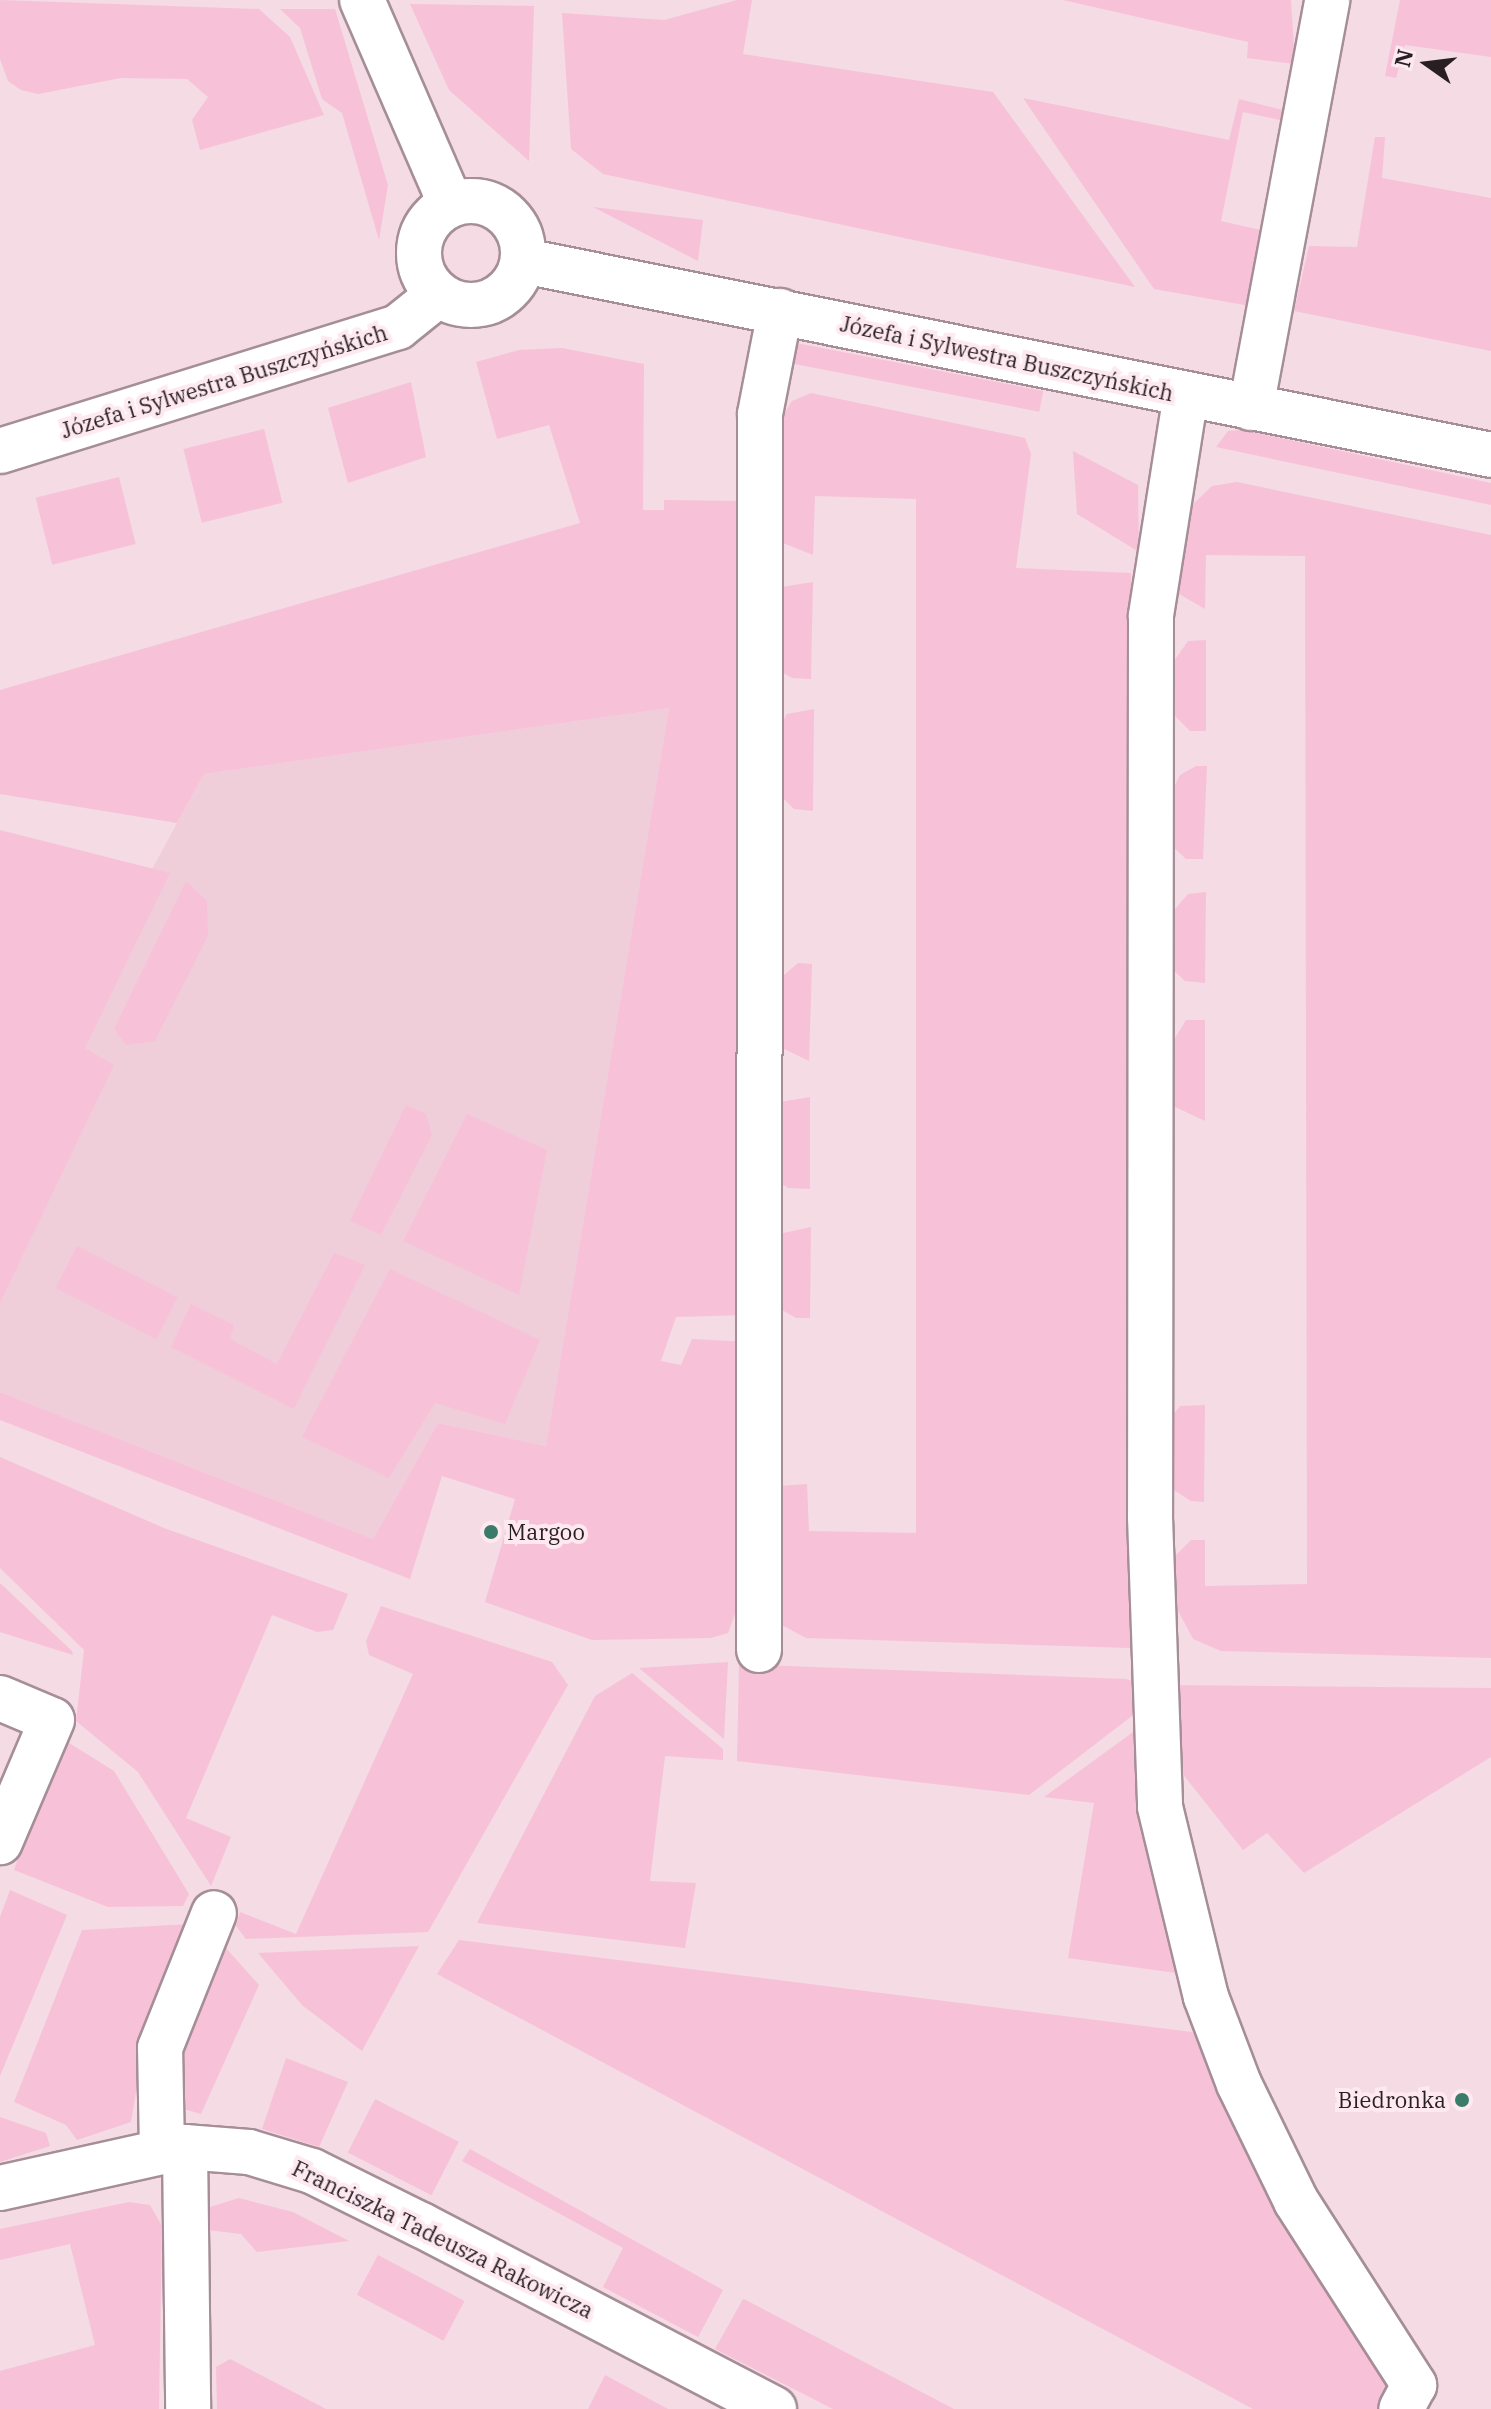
<!DOCTYPE html>
<meta charset="utf-8">
<style>
body{margin:0}
#map{position:relative;width:1491px;height:2409px;overflow:hidden;background:#f4dbe4;font-family:"IBM Plex Serif",serif}
div>[style]{position:absolute}
.built>*{inset:0;background:#efceda}
.green>*{inset:0;background:#f7c2d7;transform-origin:0 0}
.roads{filter:drop-shadow(2px 0 #a58e97) drop-shadow(-2px 0 #a58e97) drop-shadow(0 2px #a58e97) drop-shadow(0 -2px #a58e97)}
.street>*{height:44px;margin:-22px;padding:0 22px;transform-origin:22px;border-radius:22px;background:#fff}
.street>.ring{margin:-22px;padding:0;box-sizing:content-box;background:none;border:44px solid #fff;border-radius:50%}
.dots>*{width:22px;height:22px;translate:-50% -50%;box-sizing:border-box;border:4px solid #fee9f1;border-radius:50%}
span{translate:-50% -50%;white-space:nowrap;text-align:center;line-height:1.15;-webkit-text-stroke:8px #fee9f1;paint-order:stroke}
.street-label{font-size:22px;color:#281f23}
.poi-label{font-size:22px;color:#281f23}
.left{translate:0 -50%;text-align:left}
.right{translate:-100% -50%;text-align:right}
.north{position:absolute;left:1387px;top:24px;width:80px;height:80px;-webkit-text-stroke:6px #fee9f1;paint-order:stroke;rotate:284deg;font-size:22px;font-weight:700;line-height:32px;text-align:center;color:#281f23}
.north::after{content:'';display:block;margin:auto;width:28px;height:36px;background:#281f23;clip-path:polygon(50% 0,100% 100%,50% 72%,0 100%)}
</style>
<div id="map">
<div class="built">
<i style="clip-path:polygon(669px 708px,546px 1446px,438px 1423px,373px 1539px,0 1392px,0 1147px,204px 774px)"></i>
</div>
<div class="green">
<i style="clip-path:polygon(0 0,259px 9px,290px 37px,324px 115px,200px 150px,192px 120px,208px 97px,187px 79px,121px 78px,38px 94px,21px 90px,8px 81px,0 59px)"></i>
<i style="clip-path:polygon(737px 0,752px 0,743px 54px,993px 92px,1135px 287px,603px 174px,571px 149px,562px 13px,664px 20px)"></i>
<i style="clip-path:polygon(1063px 0,1291px 0,1295px 64px,1247px 58px,1248px 42px)"></i>
<i style="clip-path:polygon(1400px 0,1491px 0,1491px 57px,1405px 45px,1396px 78px,1385px 76px)"></i>
<i style="clip-path:polygon(410px 4px,534px 6px,529px 161px,449px 90px)"></i>
<i style="clip-path:polygon(280px 9px,335px 9px,388px 185px,379px 240px,342px 113px,322px 99px,300px 28px)"></i>
<i style="clip-path:polygon(1023px 98px,1229px 140px,1239px 99px,1287px 111px,1285px 121px,1243px 112px,1221px 221px,1265px 231px,1250px 306px,1154px 289px)"></i>
<i style="clip-path:polygon(1375px 137px,1385px 137px,1382px 178px,1491px 198px,1491px 351px,1294px 311px,1309px 246px,1357px 247px)"></i>
<i style="clip-path:polygon(593px 207px,703px 220px,698px 261px)"></i>
<i style="left:791px;top:342px;width:257px;height:21px;rotate:11deg"></i>
<i style="clip-path:polygon(562px 348px,644px 364px,643px 510px,664px 510px,664px 500px,741px 501px,747px 1315px,676px 1317px,661px 1361px,681px 1365px,692px 1339px,751px 1342px,735px 1614px,728px 1633px,711px 1638px,592px 1640px,485px 1602px,515px 1499px,442px 1476px,410px 1579px,0 1420px,0 1392px,373px 1539px,438px 1423px,546px 1446px,669px 708px,204px 774px,177px 823px,0 794px,0 690px,580px 523px,549px 425px,497px 439px,476px 362px,519px 350px)"></i>
<i style="clip-path:polygon(411px 382px,426px 457px,348px 483px,328px 408px)"></i>
<i style="clip-path:polygon(811px 393px,1025px 438px,1031px 454px,1016px 568px,1131px 573px,1130px 1648px,806px 1638px,780px 1624px,779px 1486px,807px 1484px,809px 1531px,916px 1533px,916px 499px,815px 496px,813px 555px,783px 543px,781px 419px,792px 401px)"></i>
<i style="left:264px;top:429px;width:76px;height:83px;rotate:76deg"></i>
<i style="clip-path:polygon(1243px 430px,1491px 483px,1491px 505px,1216px 447px,1228px 431px)"></i>
<i style="clip-path:polygon(1073px 451px,1138px 485px,1139px 552px,1077px 514px)"></i>
<i style="left:119px;top:477px;width:69px;height:86px;rotate:76deg"></i>
<i style="clip-path:polygon(1237px 482px,1491px 535px,1491px 1658px,1221px 1651px,1193px 1639px,1174px 1603px,1171px 1560px,1191px 1540px,1205px 1540px,1205px 1586px,1307px 1584px,1305px 556px,1206px 555px,1205px 609px,1174px 591px,1190px 507px,1212px 486px)"></i>
<i style="clip-path:polygon(813px 582px,811px 679px,792px 678px,778px 670px,781px 587px)"></i>
<i style="clip-path:polygon(1206px 640px,1206px 731px,1190px 731px,1170px 711px,1169px 668px,1188px 641px)"></i>
<i style="clip-path:polygon(814px 709px,813px 811px,794px 809px,780px 795px,780px 726px,787px 714px)"></i>
<i style="clip-path:polygon(1196px 766px,1207px 766px,1203px 859px,1186px 859px,1167px 841px,1170px 795px,1180px 775px)"></i>
<i style="clip-path:polygon(0 830px,170px 873px,85px 1048px,114px 1065px,0 1303px)"></i>
<i style="clip-path:polygon(186px 881px,207px 901px,208px 936px,155px 1041px,126px 1045px,114px 1029px)"></i>
<i style="clip-path:polygon(1206px 892px,1205px 983px,1185px 981px,1172px 969px,1170px 915px,1188px 894px)"></i>
<i style="clip-path:polygon(798px 963px,812px 964px,809px 1061px,778px 1046px,777px 981px)"></i>
<i style="clip-path:polygon(1186px 1020px,1205px 1020px,1205px 1121px,1171px 1105px,1172px 1043px)"></i>
<i style="clip-path:polygon(810px 1097px,810px 1189px,788px 1188px,779px 1182px,780px 1102px)"></i>
<i style="clip-path:polygon(406px 1105px,426px 1114px,432px 1135px,381px 1235px,350px 1221px)"></i>
<i style="clip-path:polygon(467px 1114px,547px 1150px,519px 1295px,403px 1241px)"></i>
<i style="clip-path:polygon(811px 1227px,810px 1318px,796px 1318px,777px 1307px,779px 1234px)"></i>
<i style="left:77px;top:1246px;width:113px;height:47px;rotate:27deg"></i>
<i style="clip-path:polygon(334px 1253px,365px 1265px,294px 1409px,171px 1347px,191px 1304px,234px 1325px,230px 1339px,277px 1364px)"></i>
<i style="clip-path:polygon(390px 1269px,540px 1340px,505px 1424px,435px 1403px,389px 1478px,302px 1437px)"></i>
<i style="clip-path:polygon(1205px 1405px,1204px 1502px,1191px 1501px,1169px 1487px,1170px 1419px,1180px 1406px)"></i>
<i style="clip-path:polygon(0 1457px,164px 1528px,348px 1594px,333px 1630px,317px 1632px,272px 1615px,186px 1818px,231px 1837px,211px 1886px,138px 1772px,76px 1721px,84px 1650px,0 1568px)"></i>
<i style="clip-path:polygon(0 1583px,72px 1651px,73px 1655px,0 1632px)"></i>
<i style="clip-path:polygon(381px 1606px,552px 1662px,568px 1685px,428px 1932px,246px 1939px,236px 1926px,240px 1912px,296px 1934px,413px 1674px,369px 1655px,366px 1641px)"></i>
<i style="clip-path:polygon(728px 1662px,724px 1739px,639px 1668px)"></i>
<i style="clip-path:polygon(739px 1664px,1126px 1679px,1138px 1683px,1141px 1709px,1029px 1795px,737px 1761px)"></i>
<i style="clip-path:polygon(632px 1673px,723px 1749px,723px 1760px,665px 1756px,650px 1881px,696px 1883px,685px 1948px,477px 1923px,595px 1696px)"></i>
<i style="clip-path:polygon(1165px 1685px,1491px 1688px,1491px 1757px,1304px 1873px,1267px 1833px,1243px 1850px,1170px 1758px)"></i>
<i style="clip-path:polygon(1144px 1724px,1190px 1975px,1068px 1958px,1094px 1803px,1044px 1797px)"></i>
<i style="clip-path:polygon(61px 1738px,114px 1771px,189px 1894px,183px 1906px,108px 1907px,14px 1870px)"></i>
<i style="clip-path:polygon(10px 1890px,67px 1915px,0 2076px,0 1917px)"></i>
<i style="clip-path:polygon(190px 1924px,144px 2045px,131px 2122px,77px 2140px,66px 2125px,14px 2102px,82px 1930px)"></i>
<i style="clip-path:polygon(459px 1940px,1192px 2032px,1219px 2067px,1390px 2372px,1388px 2400px,1382px 2409px,1253px 2409px,437px 1974px)"></i>
<i style="clip-path:polygon(419px 1946px,362px 2051px,302px 2005px,258px 1953px)"></i>
<i style="clip-path:polygon(225px 1947px,259px 1985px,201px 2114px,170px 2105px,179px 2049px)"></i>
<i style="clip-path:polygon(286px 2058px,348px 2082px,319px 2147px,262px 2129px)"></i>
<i style="left:375px;top:2099px;width:94px;height:60px;rotate:27deg"></i>
<i style="clip-path:polygon(0 2117px,46px 2133px,50px 2146px,0 2162px)"></i>
<i style="clip-path:polygon(470px 2149px,723px 2290px,698px 2337px,603px 2287px,623px 2248px,462px 2161px)"></i>
<i style="clip-path:polygon(239px 2198px,293px 2212px,349px 2241px,257px 2252px,241px 2234px,199px 2229px,210px 2207px)"></i>
<i style="clip-path:polygon(129px 2202px,150px 2205px,162px 2226px,159px 2409px,0 2409px,0 2371px,95px 2345px,70px 2244px,0 2260px,0 2229px)"></i>
<i style="left:378px;top:2255px;width:98px;height:45px;rotate:28deg"></i>
<i style="clip-path:polygon(743px 2299px,744px 2299px,954px 2409px,833px 2409px,715px 2349px)"></i>
<i style="clip-path:polygon(230px 2359px,326px 2409px,217px 2409px,216px 2367px)"></i>
<i style="clip-path:polygon(605px 2375px,668px 2409px,588px 2409px)"></i>
</div>
<div class="roads">
<div class="street">
<i style="left:362px;top:0;width:223px;rotate:66.5deg"></i>
<i class="ring" style="left:419px;top:201px;width:60px;height:60px"></i>
<i style="left:524px;top:261px;width:986px;rotate:11.34deg"></i>
<i style="left:1186px;top:394px;width:225px;rotate:99deg"></i>
<i style="left:1151px;top:616px;width:901px;rotate:90.06deg"></i>
<i style="left:1150px;top:1517px;width:290px;rotate:88deg"></i>
<i style="left:1160px;top:1807px;width:195px;rotate:76.4deg"></i>
<i style="left:1206px;top:1997px;width:93px;rotate:69.2deg"></i>
<i style="left:1239px;top:2084px;width:130px;rotate:64deg"></i>
<i style="left:1296px;top:2201px;width:219px;rotate:57.3deg"></i>
<i style="left:1414px;top:2385px;width:27px;rotate:118deg"></i>
<i style="left:1251px;top:408px;width:415px;rotate:-79.4deg"></i>
<i style="left:0;top:451px;width:417px;rotate:-17.3deg"></i>
<i style="left:398px;top:327px;width:51px;rotate:-38.7deg"></i>
<i style="left:759px;top:1650px;width:1236px;rotate:-89.95deg"></i>
<i style="left:760px;top:414px;width:105px;rotate:-79deg"></i>
<i style="left:0;top:1698px;width:56px;rotate:22.9deg"></i>
<i style="left:52px;top:1720px;width:133px;rotate:113.1deg"></i>
<i style="left:185px;top:2147px;width:262px;rotate:89.3deg"></i>
<i style="left:162px;top:2150px;width:102px;rotate:-91.1deg"></i>
<i style="left:160px;top:2048px;width:145px;rotate:-68.2deg"></i>
<i style="left:0;top:2188px;width:189px;rotate:-12.5deg"></i>
<i style="left:185px;top:2147px;width:64px;rotate:4.5deg"></i>
<i style="left:249px;top:2152px;width:66px;rotate:16.8deg"></i>
<i style="left:312px;top:2171px;width:122px;rotate:26.4deg"></i>
<i style="left:421px;top:2225px;width:398px;rotate:27.5deg"></i>
</div>
</div>
<div class="dots">
<i style="left:491px;top:1532px;background:#3b7b69"></i>
<i style="left:1462px;top:2100px;background:#3b7b69"></i>
</div>
<div class="street-label">
<span style="left:1007px;top:358px;rotate:12deg">Józefa i Sylwestra Buszczyńskich</span>
<span style="left:224px;top:381px;rotate:-17deg">Józefa i Sylwestra Buszczyńskich</span>
<span style="left:443px;top:2239px;rotate:26deg">Franciszka Tadeusza Rakowicza</span>
</div>
<div class="poi-label">
<span class="left" style="left:507px;top:1532px">Margoo</span>
<span class="right" style="left:1446px;top:2100px">Biedronka</span>
</div>
<div class="north">N</div>
</div>
